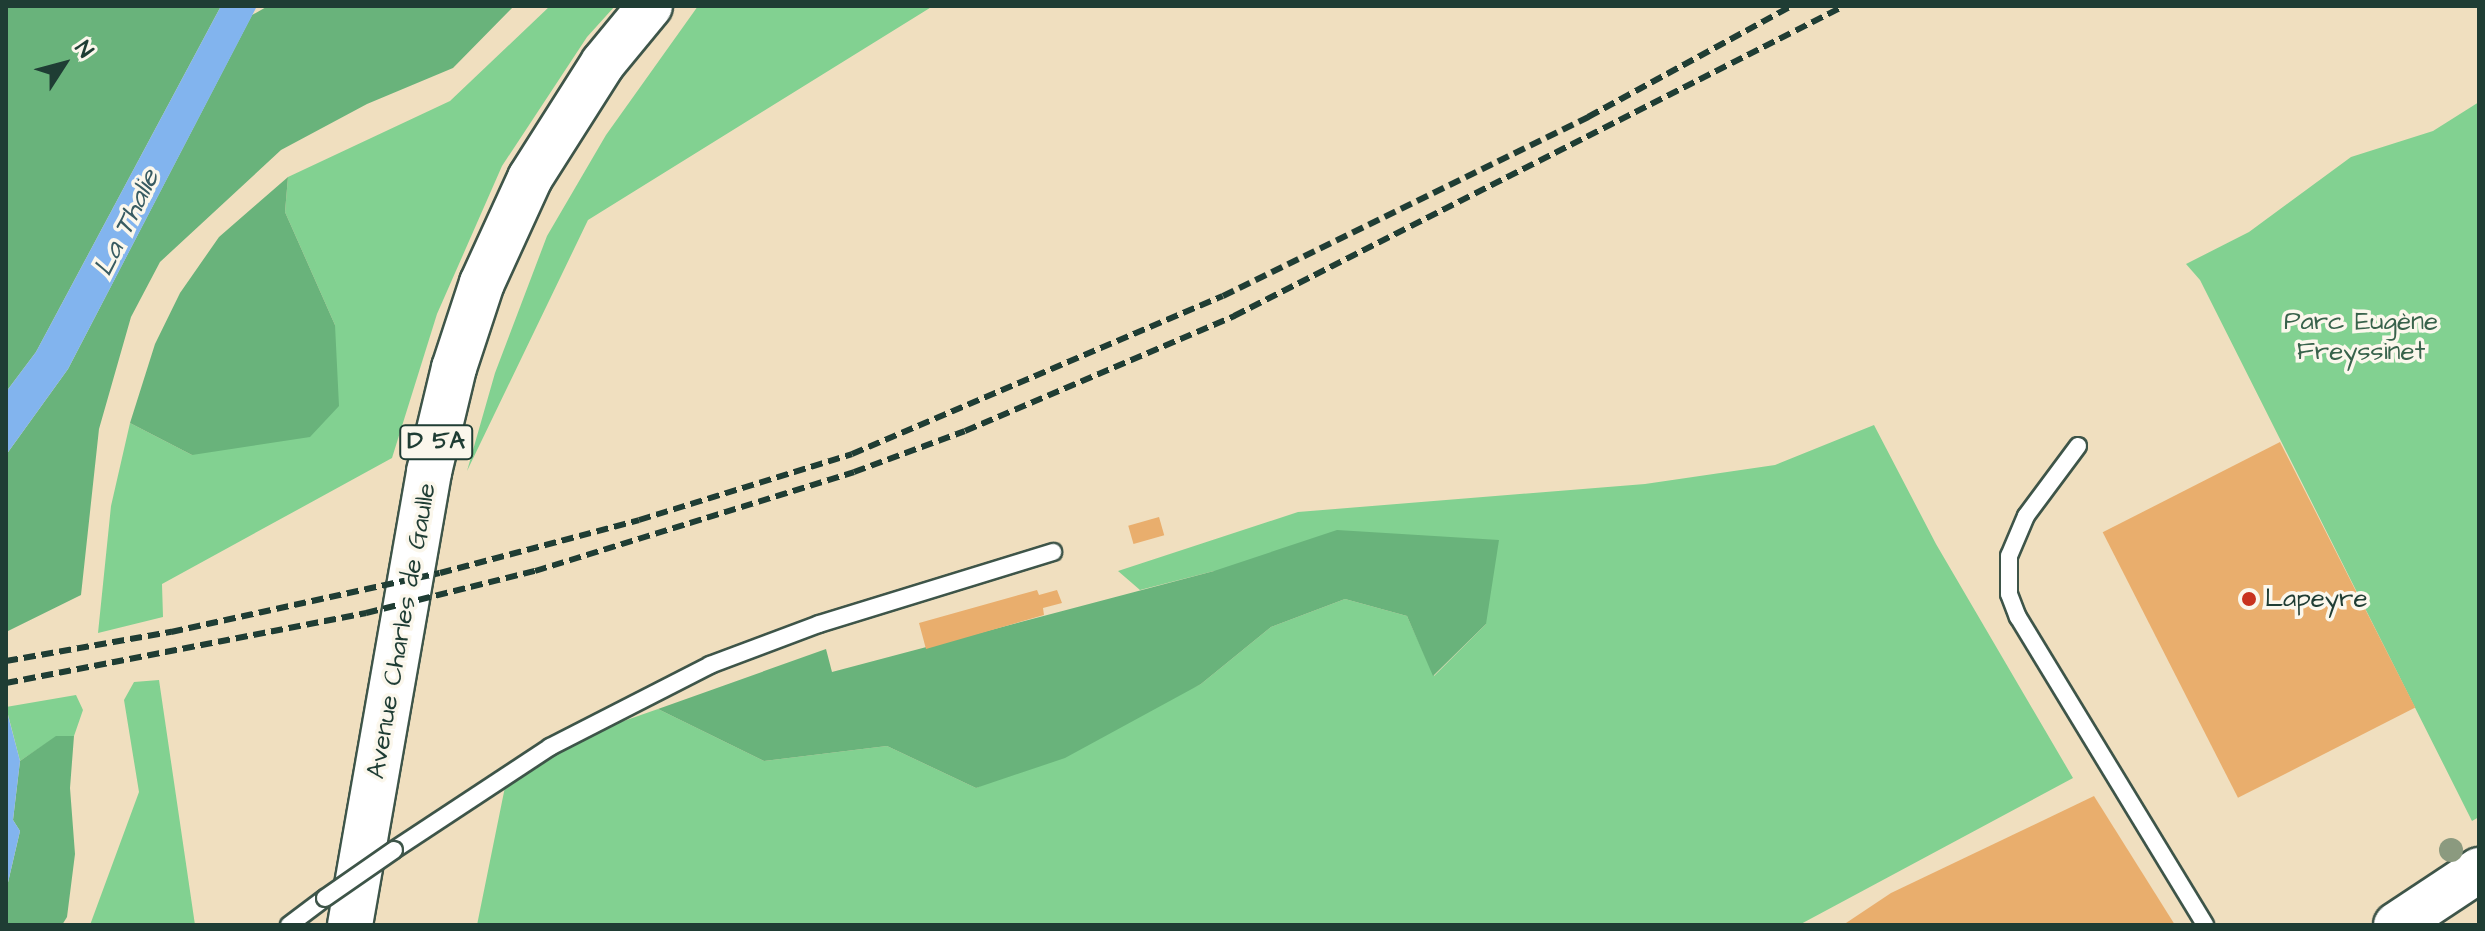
<!DOCTYPE html>
<meta charset="utf-8">
<style>
body{margin:0}
#map{position:relative;width:2485px;height:931px;overflow:hidden;background:#f0dfbf;font-family:"Architects Daughter",sans-serif}
div>[style]{position:absolute}
.green>*{inset:0;background:#82d191}
.forest>*{inset:0;background:#69b37b}
.water>*{inset:0;background:#82b4ee}
.building>*{inset:0;background:#e9ae6d;transform-origin:0 0}
.roads{filter:drop-shadow(2px 0 #3e5549) drop-shadow(-2px 0 #3e5549) drop-shadow(0 2px #3e5549) drop-shadow(0 -2px #3e5549)}
.lane>*{height:16px;margin:-8px;padding:0 8px;transform-origin:8px;border-radius:8px;background:#fff}
.primary>*{height:44px;margin:-22px;padding:0 22px;transform-origin:22px;border-radius:22px;background:#fff}
.rail>*{height:6px;margin-top:-3px;transform-origin:0;background:repeating-linear-gradient(90deg,#1f3d34 0 12px,transparent 0 18px)}
.bridges{filter:drop-shadow(2px 0 #3e5549) drop-shadow(-2px 0 #3e5549) drop-shadow(0 2px #3e5549) drop-shadow(0 -2px #3e5549)}
.lane-bridge>*{height:16px;margin:-8px;padding:0 8px;transform-origin:8px;border-radius:8px;background:#fff}
.trees>*{width:24px;height:24px;margin:-12px;border-radius:50%;background:#8b9a7f}
.dots>*{width:22px;height:22px;translate:-50% -50%;box-sizing:border-box;border:4px solid #fbf7ec;border-radius:50%}
span{translate:-50% -50%;white-space:nowrap;text-align:center;line-height:1.15;-webkit-text-stroke:7px #fbf7ec;paint-order:stroke}
.shield-label span{padding:2px 6px;background:#fbf7ec;border:2px solid;border-radius:6px;-webkit-text-stroke-width:0}
.shield-label{font-size:24px;color:#1f3d34;font-weight:700}
.park-label{font-size:26px;color:#38624b}
.poi-label{font-size:26px;color:#1f3d34}
.left{translate:0 -50%;text-align:left}
.street-label{font-size:26px;color:#1f3d34}
.water-label{font-size:28px;color:#385b62;font-style:italic}
.frame{position:absolute;inset:0;border:8px solid #1f3d34;pointer-events:none}
.north{position:absolute;left:24px;top:24px;width:80px;height:80px;-webkit-text-stroke:6px #fbf7ec;paint-order:stroke;rotate:54deg;font-size:22px;font-weight:700;line-height:32px;text-align:center;color:#1f3d34}
.north::after{content:'';display:block;margin:auto;width:28px;height:36px;background:#1f3d34;clip-path:polygon(50% 0,100% 100%,50% 72%,0 100%)}
</style>
<div id="map">
<div class="green">
<i style="clip-path:polygon(550px 6px,615px 6px,587px 37px,502px 166px,437px 314px,392px 458px,162px 584px,163px 617px,98px 633px,111px 506px,130px 423px,192px 455px,335px 325px,285px 212px,288px 177px,450px 101px)"></i>
<i style="clip-path:polygon(698px 6px,933px 6px,588px 220px,467px 471px,495px 373px,547px 236px,606px 135px)"></i>
<i style="clip-path:polygon(2479px 102px,2479px 817px,2472px 821px,2200px 280px,2186px 264px,2249px 232px,2351px 157px,2433px 131px)"></i>
<i style="clip-path:polygon(1874px 425px,1936px 544px,2073px 778px,1799px 925px,477px 925px,506px 782px,598px 730px,658px 709px,764px 761px,887px 746px,976px 788px,1201px 684px,1271px 627px,1345px 599px,1407px 616px,1434px 676px,1486px 624px,1214px 571px,1140px 590px,1118px 571px,1298px 512px,1645px 484px,1775px 465px)"></i>
<i style="clip-path:polygon(159px 680px,195px 925px,90px 925px,139px 792px,124px 700px,134px 682px)"></i>
<i style="clip-path:polygon(76px 695px,83px 710px,74px 736px,56px 737px,20px 761px,6px 707px)"></i>
</div>
<div class="forest">
<i style="clip-path:polygon(6px 6px,221px 6px,36px 352px,6px 392px)"></i>
<i style="clip-path:polygon(268px 6px,514px 6px,453px 68px,367px 104px,281px 150px,160px 262px,131px 317px,99px 429px,81px 595px,6px 632px,6px 455px,68px 369px,252px 15px)"></i>
<i style="clip-path:polygon(288px 177px,285px 212px,335px 325px,339px 406px,310px 437px,192px 455px,130px 423px,155px 344px,180px 293px,219px 237px)"></i>
<i style="clip-path:polygon(1337px 530px,1499px 540px,1486px 624px,1433px 676px,1407px 616px,1345px 599px,1271px 627px,1201px 684px,1065px 758px,976px 788px,887px 746px,764px 761px,658px 709px,826px 649px,832px 672px,1214px 571px)"></i>
<i style="clip-path:polygon(56px 736px,74px 736px,70px 788px,75px 854px,67px 917px,62px 925px,6px 925px,6px 891px,20px 831px,13px 820px,20px 761px)"></i>
</div>
<div class="water">
<i style="clip-path:polygon(221px 6px,257px 6px,68px 369px,6px 455px,6px 392px,36px 352px)"></i>
<i style="clip-path:polygon(6px 708px,20px 761px,13px 820px,20px 831px,6px 891px)"></i>
</div>
<div class="building">
<i style="left:2280px;top:442px;width:298px;height:199px;rotate:63deg"></i>
<i style="left:1159px;top:517px;width:19px;height:32px;rotate:74deg"></i>
<i style="clip-path:polygon(1037px 590px,1039px 595px,1057px 590px,1062px 603px,1043px 608px,1044px 615px,926px 649px,919px 623px)"></i>
<i style="clip-path:polygon(2094px 796px,2175px 925px,1843px 925px,1891px 893px)"></i>
</div>
<div class="roads">
<div class="lane">
<i style="left:2078px;top:446px;width:87px;rotate:126.6deg"></i>
<i style="left:2026px;top:516px;width:43px;rotate:113deg"></i>
<i style="left:2009px;top:556px;width:38px;rotate:90deg"></i>
<i style="left:2009px;top:594px;width:25px;rotate:69deg"></i>
<i style="left:2018px;top:617px;width:360px;rotate:58.7deg"></i>
<i style="left:394px;top:850px;width:187px;rotate:-33.4deg"></i>
<i style="left:550px;top:747px;width:180px;rotate:-27.1deg"></i>
<i style="left:710px;top:665px;width:116px;rotate:-20.6deg"></i>
<i style="left:819px;top:624px;width:245px;rotate:-17.1deg"></i>
<i style="left:289px;top:925px;width:45px;rotate:-36.9deg"></i>
</div>
<div class="primary">
<i style="left:350px;top:925px;width:460px;rotate:-80.1deg"></i>
<i style="left:429px;top:472px;width:107px;rotate:-76.5deg"></i>
<i style="left:454px;top:368px;width:89px;rotate:-71.8deg"></i>
<i style="left:482px;top:283px;width:115px;rotate:-65.4deg"></i>
<i style="left:530px;top:178px;width:136px;rotate:-57.6deg"></i>
<i style="left:603px;top:63px;width:74px;rotate:-50.5deg"></i>
<i style="left:2396px;top:925px;width:100px;rotate:-33.5deg"></i>
</div>
</div>
<div class="rail">
<i style="left:6px;top:661px;width:168px;rotate:-10deg"></i>
<i style="left:171px;top:632px;width:275px;rotate:-12.4deg"></i>
<i style="left:440px;top:573px;width:206px;rotate:-14.9deg"></i>
<i style="left:639px;top:520px;width:223px;rotate:-17.2deg"></i>
<i style="left:852px;top:454px;width:403px;rotate:-23.1deg"></i>
<i style="left:1223px;top:296px;width:407px;rotate:-26.1deg"></i>
<i style="left:1588px;top:117px;width:232px;rotate:-28.6deg"></i>
<i style="left:6px;top:683px;width:367px;rotate:-11deg"></i>
<i style="left:366px;top:613px;width:174px;rotate:-14deg"></i>
<i style="left:535px;top:571px;width:334px;rotate:-17.2deg"></i>
<i style="left:854px;top:472px;width:118px;rotate:-20.3deg"></i>
<i style="left:965px;top:431px;width:293px;rotate:-23.1deg"></i>
<i style="left:1234px;top:316px;width:684px;rotate:-26.94deg"></i>
</div>
<div class="bridges">
<div class="lane-bridge">
<i style="left:325px;top:898px;width:84px;rotate:-34.8deg"></i>
</div>
</div>
<div class="trees">
<i style="left:2451px;top:850px"></i>
</div>
<div class="dots">
<i style="left:2249px;top:599px;background:#c8321e"></i>
</div>
<div class="shield-label">
<span style="left:436px;top:442px">D 5A</span>
</div>
<div class="park-label">
<span style="left:2361px;top:337px">Parc Eugène<br>Freyssinet</span>
</div>
<div class="poi-label">
<span class="left" style="left:2265px;top:599px">Lapeyre</span>
</div>
<div class="street-label">
<span style="left:402px;top:631px;rotate:-80deg">Avenue Charles de Gaulle</span>
</div>
<div class="water-label">
<span style="left:127px;top:223px;rotate:-64deg">La Thalie</span>
</div>
<div class="frame"></div>
<div class="north">N</div>
</div>
